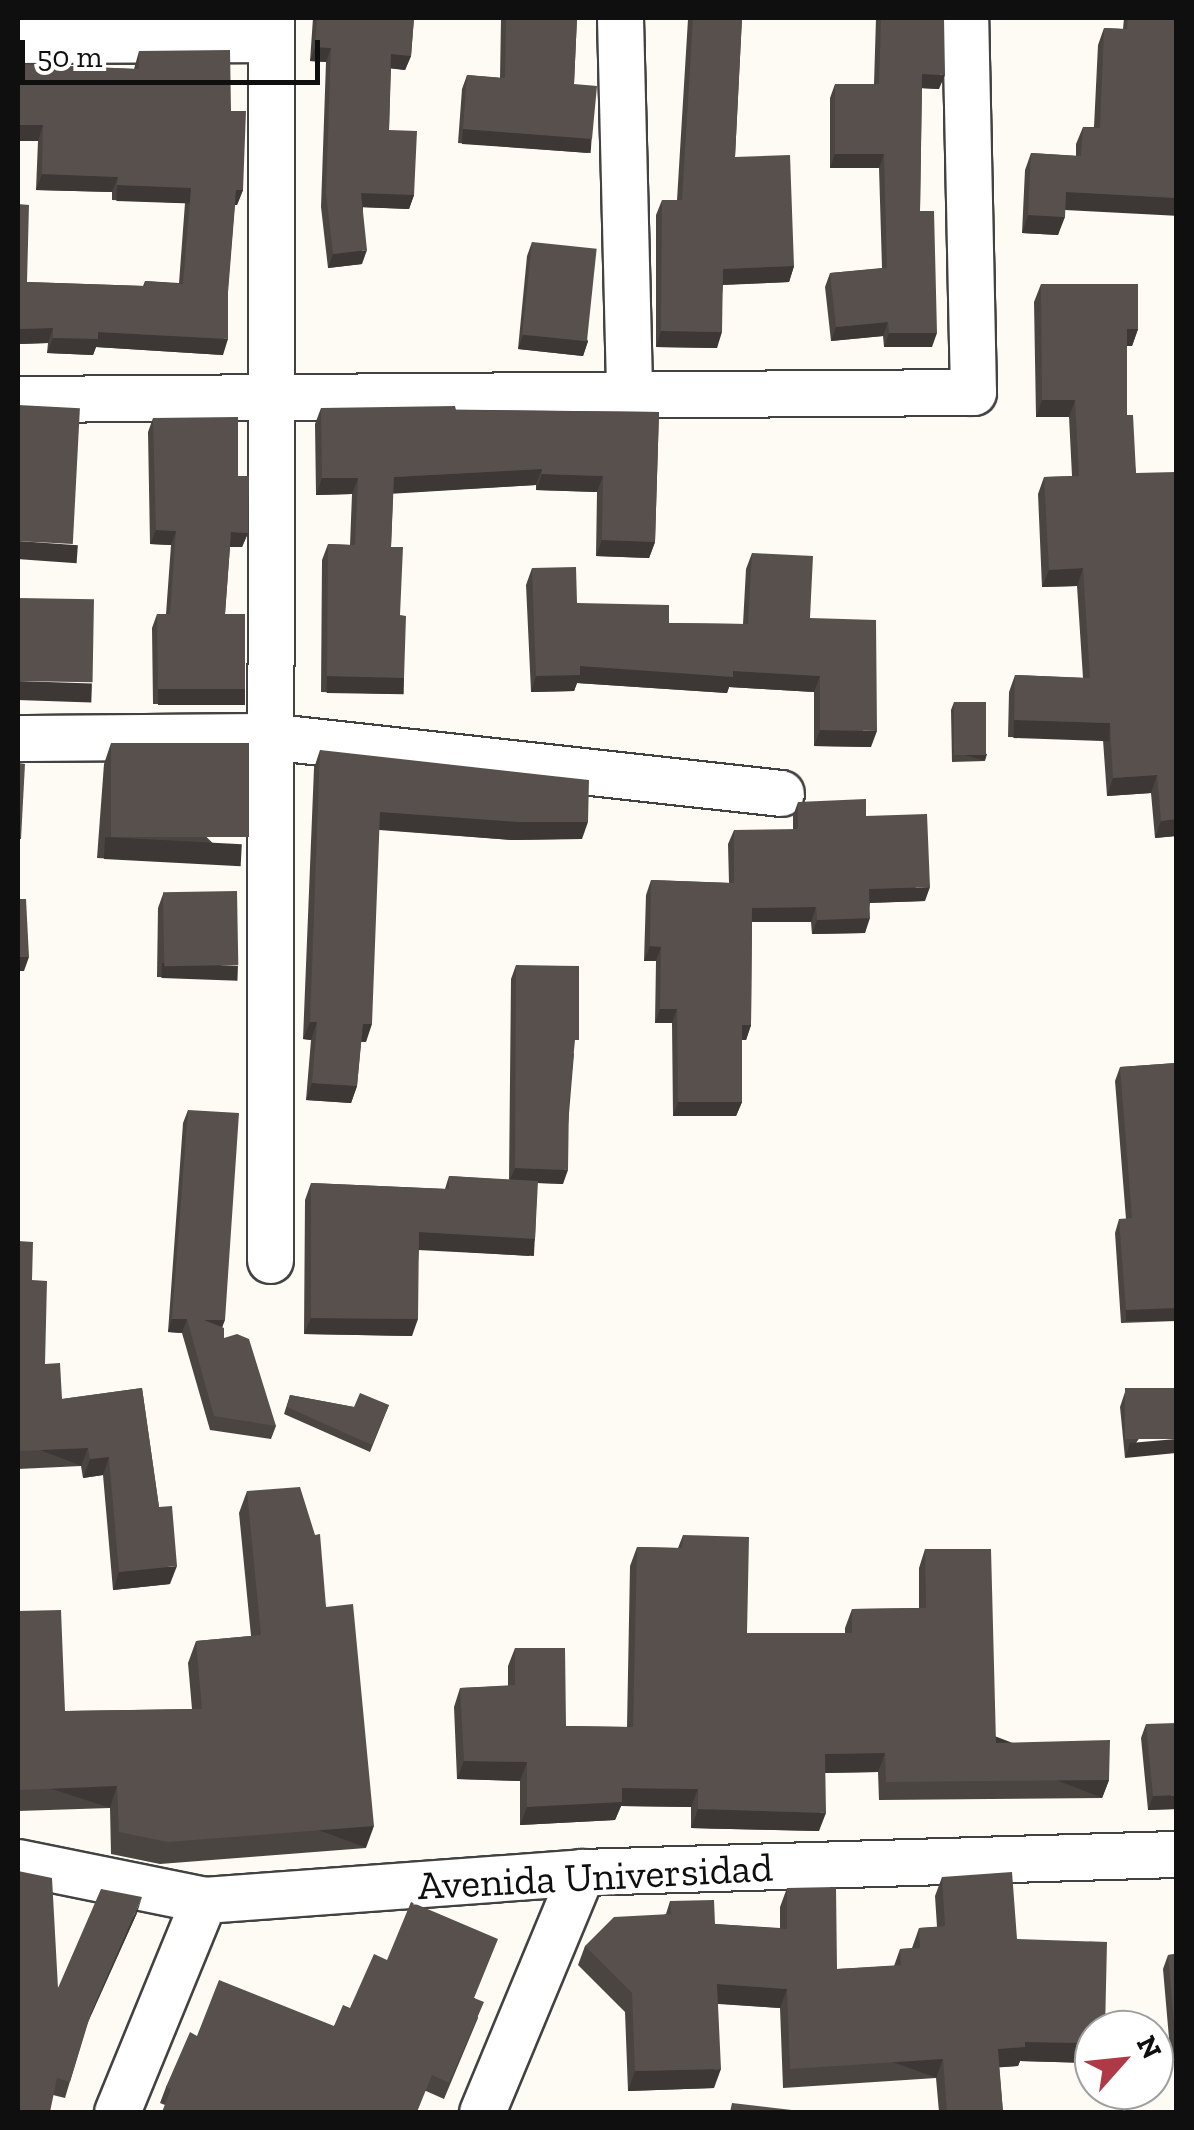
<!DOCTYPE html>
<style>
body{margin:0}
#map{position:relative;width:1194px;height:2130px;overflow:hidden;background:#fdfbf3;font-family:"Zilla Slab",serif}
div>[style]{position:absolute}
.roads{filter:drop-shadow(2px 0 #424242) drop-shadow(-2px 0 #424242) drop-shadow(0 2px #424242) drop-shadow(0 -2px #424242)}
.street>*{height:45px;margin:-22.5px;padding:0 22.5px;transform-origin:22.5px;border-radius:22.5px;background:#fff}
.wall>*{inset:0;background:#4b4542}
.shaded-wall>*{inset:0;background:#3d3836;transform-origin:0 0}
.building>*{inset:0;background:#57504d;transform-origin:0 0}
span{translate:-50% -50%;white-space:nowrap;text-align:center;line-height:1.15;-webkit-text-stroke:10px #fff;paint-order:stroke}
.street-label{font-size:40px;color:#0f0f0f}
.frame{position:absolute;inset:0;border:20px solid #0f0f0f;pointer-events:none}
.north{position:absolute;left:1074px;top:2010px;width:100px;height:100px;box-sizing:border-box;background:#fff;border:2px solid #9f9f9f;border-radius:50%;rotate:63deg;font-size:28px;font-weight:700;line-height:40px;text-align:center;color:#0f0f0f}
.north::after{content:'';display:block;margin:auto;width:35px;height:45px;background:#ae3947;clip-path:polygon(50% 0,100% 100%,50% 72%,0 100%)}
.scale{position:absolute;left:20px;top:40px;width:300px;height:45px;box-sizing:border-box;border:5px solid #0f0f0f;border-top:0;padding-left:12px;font-size:30px;line-height:35px;white-space:nowrap;color:#0f0f0f;-webkit-text-stroke:8px #fff;paint-order:stroke}
</style>
<div id="map">
<div class="roads">
<div class="street">
<i style="left:620px;top:18px;width:378px;rotate:88.6deg"></i>
<i style="left:18px;top:40px;width:253px;rotate:-0.2deg"></i>
<i style="left:18px;top:399px;width:955px;rotate:-0.42deg"></i>
<i style="left:973px;top:392px;width:374px;rotate:-91.2deg"></i>
<i style="left:18px;top:738px;width:249px;rotate:-0.5deg"></i>
<i style="left:267px;top:736px;width:517px;rotate:6.33deg"></i>
<i style="left:270px;top:1260px;width:1242px;rotate:-89.95deg"></i>
<i style="left:18px;top:1862px;width:190px;rotate:11.5deg"></i>
<i style="left:204px;top:1900px;width:379px;rotate:-4.2deg"></i>
<i style="left:582px;top:1872px;width:594px;rotate:-1.74deg"></i>
<i style="left:117px;top:2112px;width:229px;rotate:-67.7deg"></i>
<i style="left:482px;top:2112px;width:260px;rotate:-67.4deg"></i>
</div>
</div>
<div class="wall">
<i style="clip-path:polygon(313px 18px,414px 18px,411px 56px,405px 70px,391px 68px,389px 130px,414px 195px,409px 209px,363px 207px,362px 264px,328px 268px,321px 207px,326px 62px,310px 61px)"></i>
<i style="clip-path:polygon(501px 18px,577px 18px,574px 84px,588px 153px,458px 143px,462px 89px,467px 75px,500px 78px)"></i>
<i style="clip-path:polygon(679px 18px,742px 18px,735px 157px,794px 266px,789px 282px,723px 285px,717px 348px,656px 347px,656px 215px,662px 200px,677px 200px,688px 19px)"></i>
<i style="clip-path:polygon(863px 18px,944px 18px,939px 89px,922px 88px,920px 211px,932px 347px,884px 347px,883px 336px,831px 341px,825px 287px,830px 273px,882px 268px,879px 168px,830px 168px,830px 98px,835px 84px,874px 84px,876px 18px)"></i>
<i style="clip-path:polygon(1124px 18px,1175px 18px,1174px 32px,1176px 32px,1176px 215px,1065px 209px,1058px 235px,1022px 233px,1025px 170px,1031px 153px,1076px 156px,1076px 144px,1083px 127px,1094px 127px,1098px 45px,1104px 28px,1123px 29px)"></i>
<i style="clip-path:polygon(139px 51px,231px 111px,243px 190px,237px 205px,235px 205px,223px 355px,96px 347px,93px 355px,47px 353px,48px 343px,18px 344px,18px 204px,27px 282px,143px 286px,145px 281px,179px 283px,185px 203px,112px 200px,112px 192px,36px 190px,38px 141px,18px 141px,18px 64px,134px 69px)"></i>
<i style="clip-path:polygon(532px 242px,588px 341px,583px 356px,518px 349px,527px 256px)"></i>
<i style="clip-path:polygon(1041px 284px,1138px 329px,1132px 346px,1127px 346px,1127px 415px,1136px 473px,1176px 836px,1155px 838px,1151px 793px,1107px 796px,1103px 740px,1008px 737px,1009px 692px,1015px 675px,1083px 678px,1077px 586px,1042px 587px,1038px 494px,1044px 477px,1072px 476px,1069px 417px,1036px 417px,1034px 302px)"></i>
<i style="clip-path:polygon(321px 408px,659px 412px,655px 542px,649px 558px,596px 556px,597px 492px,536px 490px,536px 485px,393px 493px,391px 547px,400px 615px,404px 678px,399px 694px,321px 692px,322px 560px,328px 544px,350px 545px,352px 494px,316px 495px,315px 424px)"></i>
<i style="clip-path:polygon(153px 418px,238px 476px,248px 533px,242px 547px,230px 547px,225px 614px,240px 704px,153px 704px,152px 628px,157px 614px,166px 614px,171px 545px,150px 544px,148px 432px)"></i>
<i style="clip-path:polygon(752px 553px,810px 618px,871px 747px,814px 746px,814px 692px,729px 687px,727px 693px,577px 683px,574px 691px,531px 692px,526px 585px,532px 568px,577px 603px,669px 623px,743px 624px,746px 569px)"></i>
<i style="clip-path:polygon(954px 702px,985px 761px,952px 762px,951px 710px)"></i>
<i style="clip-path:polygon(111px 743px,235px 865px,97px 858px,104px 764px)"></i>
<i style="clip-path:polygon(320px 750px,582px 839px,512px 840px,379px 830px,366px 1042px,361px 1042px,357px 1086px,351px 1103px,306px 1100px,311px 1040px,303px 1039px,314px 768px)"></i>
<i style="clip-path:polygon(798px 802px,866px 816px,925px 901px,870px 903px,865px 933px,812px 934px,811px 922px,752px 922px,751px 1025px,746px 1040px,742px 1040px,742px 1102px,736px 1116px,673px 1116px,672px 1023px,655px 1023px,656px 961px,644px 961px,646px 895px,651px 880px,729px 883px,728px 844px,734px 830px,793px 830px,793px 816px)"></i>
<i style="clip-path:polygon(163px 894px,232px 979px,157px 977px,158px 908px)"></i>
<i style="clip-path:polygon(516px 965px,574px 1054px,563px 1184px,537px 1183px,535px 1239px,529px 1256px,419px 1249px,412px 1336px,304px 1334px,305px 1200px,311px 1183px,445px 1189px,449px 1176px,509px 1180px,511px 979px)"></i>
<i style="clip-path:polygon(1176px 1063px,1176px 1321px,1121px 1323px,1115px 1233px,1119px 1219px,1126px 1219px,1115px 1081px,1120px 1067px)"></i>
<i style="clip-path:polygon(188px 1110px,224px 1338px,276px 1426px,271px 1439px,210px 1430px,182px 1333px,168px 1332px,183px 1123px)"></i>
<i style="clip-path:polygon(32px 1280px,45px 1364px,62px 1399px,142px 1388px,170px 1584px,113px 1590px,103px 1475px,83px 1478px,81px 1466px,18px 1469px)"></i>
<i style="clip-path:polygon(1176px 1388px,1125px 1458px,1120px 1407px,1125px 1392px)"></i>
<i style="clip-path:polygon(290px 1395px,354px 1407px,389px 1405px,370px 1452px,284px 1414px)"></i>
<i style="clip-path:polygon(247px 1491px,326px 1607px,366px 1848px,160px 1864px,111px 1854px,110px 1808px,18px 1811px,18px 1611px,65px 1711px,192px 1709px,188px 1663px,196px 1641px,251px 1636px,239px 1513px)"></i>
<i style="clip-path:polygon(683px 1535px,747px 1633px,845px 1633px,845px 1628px,852px 1609px,919px 1608px,919px 1568px,925px 1549px,996px 1743px,1109px 1780px,1102px 1798px,879px 1800px,878px 1772px,825px 1773px,819px 1831px,691px 1828px,691px 1807px,621px 1806px,615px 1820px,520px 1825px,520px 1781px,457px 1779px,454px 1707px,460px 1688px,508px 1686px,508px 1666px,515px 1648px,566px 1726px,627px 1727px,630px 1566px,637px 1547px,678px 1548px)"></i>
<i style="clip-path:polygon(1146px 1724px,1176px 1809px,1148px 1810px,1141px 1738px)"></i>
<i style="clip-path:polygon(942px 1877px,1017px 1939px,1094px 2030px,1094px 2063px,1020px 2061px,1018px 2066px,999px 2067px,1003px 2112px,939px 2112px,936px 2078px,783px 2088px,780px 2008px,718px 2004px,714px 2088px,628px 2091px,625px 2012px,578px 1965px,585px 1946px,666px 1914px,670px 1901px,715px 1924px,780px 1928px,780px 1907px,787px 1888px,837px 1969px,894px 1966px,900px 1949px,912px 1948px,919px 1928px,937px 1927px,935px 1896px)"></i>
<i style="clip-path:polygon(137px 1913px,88px 2021px,65px 2098px,53px 2095px,58px 1988px)"></i>
<i style="clip-path:polygon(1176px 1954px,1176px 2060px,1171px 2061px,1163px 1969px,1168px 1955px)"></i>
<i style="clip-path:polygon(475px 1998px,478px 2018px,444px 2099px,426px 2091px,165px 2105px,160px 2103px,166px 2087px,197px 2036px,334px 2026px,350px 2008px)"></i>
</div>
<div class="shaded-wall">
<i style="clip-path:polygon(315px 47px,331px 48px,326px 62px,310px 61px)"></i>
<i style="clip-path:polygon(391px 54px,411px 56px,405px 70px,386px 68px)"></i>
<i style="clip-path:polygon(922px 74px,945px 75px,939px 89px,917px 88px)"></i>
<i style="clip-path:polygon(18px 125px,43px 125px,38px 141px,18px 141px)"></i>
<i style="left:463px;top:129px;width:129px;height:15px;rotate:4deg"></i>
<i style="clip-path:polygon(835px 154px,884px 154px,879px 168px,830px 168px)"></i>
<i style="clip-path:polygon(42px 174px,118px 177px,112px 192px,36px 190px)"></i>
<i style="left:117px;top:185px;width:74px;height:16px;rotate:2deg"></i>
<i style="clip-path:polygon(236px 190px,243px 190px,237px 205px,231px 205px)"></i>
<i style="left:1066px;top:192px;width:110px;height:18px;rotate:3deg"></i>
<i style="clip-path:polygon(361px 193px,414px 195px,409px 209px,356px 207px)"></i>
<i style="clip-path:polygon(1028px 215px,1065px 217px,1058px 235px,1022px 233px)"></i>
<i style="clip-path:polygon(367px 250px,362px 264px,328px 268px,333px 254px)"></i>
<i style="clip-path:polygon(794px 266px,789px 282px,717px 285px,723px 269px)"></i>
<i style="clip-path:polygon(888px 322px,883px 336px,831px 341px,836px 327px)"></i>
<i style="clip-path:polygon(53px 328px,48px 343px,18px 344px,18px 329px)"></i>
<i style="clip-path:polygon(1127px 329px,1138px 329px,1132px 346px,1121px 346px)"></i>
<i style="clip-path:polygon(661px 331px,722px 332px,717px 348px,656px 347px)"></i>
<i style="clip-path:polygon(98px 332px,228px 339px,223px 355px,96px 347px,93px 355px,47px 353px,53px 338px)"></i>
<i style="clip-path:polygon(889px 333px,937px 333px,932px 347px,884px 347px)"></i>
<i style="clip-path:polygon(523px 335px,588px 341px,583px 356px,518px 349px)"></i>
<i style="clip-path:polygon(1042px 400px,1075px 400px,1069px 417px,1036px 417px)"></i>
<i style="clip-path:polygon(542px 469px,536px 485px,388px 494px,394px 477px)"></i>
<i style="clip-path:polygon(542px 474px,603px 476px,597px 492px,536px 490px)"></i>
<i style="clip-path:polygon(322px 478px,358px 478px,352px 494px,316px 495px)"></i>
<i style="clip-path:polygon(156px 530px,176px 531px,171px 545px,150px 544px)"></i>
<i style="clip-path:polygon(231px 532px,248px 533px,242px 547px,226px 547px)"></i>
<i style="clip-path:polygon(602px 540px,655px 542px,649px 558px,596px 556px)"></i>
<i style="left:18px;top:541px;width:60px;height:18px;rotate:4deg"></i>
<i style="clip-path:polygon(1083px 568px,1077px 586px,1042px 587px,1049px 570px)"></i>
<i style="clip-path:polygon(580px 666px,733px 671px,820px 676px,814px 692px,729px 687px,727px 693px,577px 683px,574px 691px,531px 692px,536px 676px)"></i>
<i style="left:327px;top:676px;width:77px;height:17px;rotate:1deg"></i>
<i style="left:18px;top:681px;width:74px;height:19px;rotate:2deg"></i>
<i style="left:158px;top:689px;width:87px;height:16px"></i>
<i style="left:1014px;top:720px;width:96px;height:18px;rotate:2deg"></i>
<i style="clip-path:polygon(820px 730px,877px 731px,871px 747px,814px 746px)"></i>
<i style="left:987px;top:754px;width:7px;height:33px;rotate:106deg"></i>
<i style="clip-path:polygon(1157px 775px,1151px 793px,1107px 796px,1113px 778px)"></i>
<i style="clip-path:polygon(380px 812px,588px 822px,582px 839px,512px 840px,374px 829px)"></i>
<i style="clip-path:polygon(1176px 819px,1176px 836px,1155px 838px,1161px 821px)"></i>
<i style="left:105px;top:837px;width:137px;height:22px;rotate:3deg"></i>
<i style="clip-path:polygon(930px 887px,925px 901px,864px 903px,869px 889px)"></i>
<i style="clip-path:polygon(816px 907px,811px 922px,747px 922px,752px 908px)"></i>
<i style="clip-path:polygon(870px 918px,865px 933px,812px 934px,817px 920px)"></i>
<i style="clip-path:polygon(650px 946px,661px 947px,656px 961px,644px 961px)"></i>
<i style="clip-path:polygon(18px 957px,29px 957px,24px 971px,18px 971px)"></i>
<i style="left:162px;top:963px;width:76px;height:15px;rotate:2deg"></i>
<i style="clip-path:polygon(660px 1009px,677px 1009px,672px 1023px,655px 1023px)"></i>
<i style="clip-path:polygon(310px 1022px,317px 1022px,311px 1040px,303px 1039px)"></i>
<i style="clip-path:polygon(363px 1024px,372px 1024px,366px 1042px,356px 1041px)"></i>
<i style="clip-path:polygon(742px 1025px,751px 1025px,746px 1040px,736px 1039px)"></i>
<i style="clip-path:polygon(312px 1083px,357px 1086px,351px 1103px,306px 1100px)"></i>
<i style="clip-path:polygon(678px 1102px,742px 1102px,736px 1116px,673px 1116px)"></i>
<i style="clip-path:polygon(515px 1168px,568px 1170px,563px 1184px,509px 1182px)"></i>
<i style="left:419px;top:1232px;width:116px;height:18px;rotate:3deg"></i>
<i style="left:1176px;top:1308px;width:13px;height:50px;rotate:90deg"></i>
<i style="clip-path:polygon(311px 1318px,418px 1319px,412px 1336px,304px 1334px)"></i>
<i style="clip-path:polygon(172px 1319px,187px 1319px,182px 1333px,168px 1332px)"></i>
<i style="clip-path:polygon(204px 1320px,225px 1320px,220px 1333px)"></i>
<i style="clip-path:polygon(1176px 1439px,1176px 1453px,1125px 1458px,1130px 1443px)"></i>
<i style="left:88px;top:1448px;width:19px;height:70px;rotate:111deg"></i>
<i style="clip-path:polygon(109px 1457px,103px 1475px,83px 1478px,90px 1459px)"></i>
<i style="clip-path:polygon(177px 1566px,170px 1584px,113px 1590px,119px 1572px)"></i>
<i style="clip-path:polygon(885px 1753px,878px 1772px,819px 1773px,825px 1754px)"></i>
<i style="clip-path:polygon(464px 1761px,527px 1762px,520px 1781px,457px 1779px)"></i>
<i style="left:1109px;top:1780px;width:19px;height:223px;rotate:111deg"></i>
<i style="left:117px;top:1786px;width:23px;height:99px;rotate:108deg"></i>
<i style="clip-path:polygon(622px 1788px,698px 1789px,691px 1807px,621px 1806px,615px 1820px,520px 1825px,527px 1807px)"></i>
<i style="clip-path:polygon(1176px 1795px,1176px 1809px,1148px 1810px,1153px 1796px)"></i>
<i style="clip-path:polygon(698px 1809px,826px 1813px,819px 1831px,691px 1828px)"></i>
<i style="left:374px;top:1826px;width:23px;height:207px;rotate:110deg"></i>
<i style="clip-path:polygon(142px 1897px,137px 1913px,85px 2029px,91px 2013px)"></i>
<i style="clip-path:polygon(717px 1984px,787px 1989px,780px 2008px,710px 2003px)"></i>
<i style="clip-path:polygon(1025px 2042px,1094px 2043px,1094px 2063px,1020px 2061px,1018px 2066px,991px 2068px,998px 2049px)"></i>
<i style="clip-path:polygon(1176px 2046px,1176px 2060px,1171px 2061px)"></i>
<i style="left:943px;top:2059px;width:20px;height:153px;rotate:110deg"></i>
<i style="clip-path:polygon(721px 2069px,714px 2088px,628px 2091px,635px 2071px)"></i>
</div>
<div class="building">
<i style="clip-path:polygon(317px 18px,414px 18px,411px 56px,391px 54px,389px 130px,417px 131px,414px 195px,361px 193px,367px 250px,333px 254px,326px 193px,331px 48px,315px 47px)"></i>
<i style="clip-path:polygon(506px 18px,577px 18px,574px 84px,597px 86px,592px 139px,463px 129px,467px 75px,505px 78px)"></i>
<i style="clip-path:polygon(693px 18px,742px 18px,735px 157px,790px 155px,794px 266px,723px 269px,722px 332px,661px 331px,662px 200px,682px 200px)"></i>
<i style="clip-path:polygon(881px 18px,944px 18px,945px 75px,922px 74px,920px 211px,934px 211px,937px 333px,889px 333px,888px 322px,836px 327px,830px 273px,887px 268px,884px 154px,835px 154px,835px 84px,879px 84px)"></i>
<i style="clip-path:polygon(1128px 18px,1175px 18px,1174px 32px,1176px 32px,1176px 198px,1066px 192px,1065px 217px,1028px 215px,1031px 153px,1081px 156px,1083px 127px,1100px 128px,1104px 28px,1127px 29px)"></i>
<i style="clip-path:polygon(230px 50px,231px 111px,246px 111px,243px 190px,236px 190px,228px 286px,228px 339px,98px 332px,98px 339px,53px 338px,53px 328px,18px 329px,18px 204px,29px 205px,27px 282px,145px 286px,145px 281px,183px 284px,191px 188px,117px 185px,118px 177px,42px 174px,43px 125px,18px 125px,18px 64px,139px 69px,139px 51px)"></i>
<i style="left:532px;top:242px;width:65px;height:93px;rotate:6deg"></i>
<i style="clip-path:polygon(1041px 284px,1138px 284px,1138px 329px,1127px 329px,1127px 415px,1133px 415px,1136px 473px,1176px 472px,1176px 819px,1161px 821px,1157px 775px,1113px 778px,1110px 723px,1014px 720px,1015px 675px,1090px 678px,1083px 568px,1049px 570px,1044px 477px,1079px 476px,1075px 400px,1042px 400px)"></i>
<i style="left:18px;top:405px;width:62px;height:136px;rotate:3deg"></i>
<i style="clip-path:polygon(455px 406px,456px 410px,659px 412px,655px 542px,602px 540px,603px 476px,542px 474px,542px 469px,394px 477px,391px 547px,403px 547px,400px 615px,406px 616px,404px 678px,327px 676px,328px 544px,355px 545px,358px 478px,322px 478px,321px 408px)"></i>
<i style="clip-path:polygon(238px 417px,238px 476px,249px 476px,248px 533px,231px 532px,225px 614px,245px 614px,245px 689px,158px 689px,157px 614px,170px 614px,176px 531px,156px 530px,153px 418px)"></i>
<i style="clip-path:polygon(752px 553px,813px 556px,810px 618px,876px 620px,877px 731px,820px 730px,820px 676px,733px 671px,733px 677px,580px 666px,580px 675px,536px 676px,532px 568px,576px 567px,577px 603px,669px 605px,669px 623px,748px 624px)"></i>
<i style="left:18px;top:598px;width:76px;height:83px;rotate:1deg"></i>
<i style="left:954px;top:702px;width:32px;height:53px"></i>
<i style="left:111px;top:743px;width:138px;height:94px"></i>
<i style="clip-path:polygon(320px 750px,589px 780px,588px 822px,518px 822px,380px 812px,372px 1024px,363px 1024px,357px 1086px,312px 1083px,317px 1022px,310px 1022px)"></i>
<i style="clip-path:polygon(18px 763px,25px 764px,21px 839px,18px 839px)"></i>
<i style="clip-path:polygon(866px 799px,866px 816px,927px 814px,930px 887px,869px 889px,870px 918px,817px 920px,816px 907px,752px 908px,751px 1025px,742px 1025px,742px 1102px,678px 1102px,677px 1009px,660px 1009px,661px 947px,650px 946px,651px 880px,734px 883px,734px 830px,798px 829px,798px 802px)"></i>
<i style="left:237px;top:891px;width:74px;height:74px;rotate:89deg"></i>
<i style="clip-path:polygon(18px 899px,26px 899px,29px 957px,18px 957px)"></i>
<i style="clip-path:polygon(516px 965px,579px 966px,579px 1040px,575px 1040px,569px 1101px,568px 1170px,515px 1168px)"></i>
<i style="clip-path:polygon(1176px 1063px,1176px 1308px,1126px 1310px,1119px 1219px,1132px 1218px,1120px 1067px)"></i>
<i style="clip-path:polygon(188px 1110px,239px 1113px,225px 1320px,204px 1320px,224px 1328px,224px 1338px,237px 1334px,249px 1339px,276px 1426px,214px 1416px,187px 1319px,172px 1319px)"></i>
<i style="clip-path:polygon(449px 1176px,538px 1181px,535px 1239px,419px 1232px,418px 1319px,311px 1318px,311px 1183px,449px 1189px)"></i>
<i style="clip-path:polygon(18px 1241px,33px 1242px,32px 1280px,47px 1281px,45px 1364px,60px 1363px,62px 1399px,142px 1388px,159px 1507px,172px 1506px,177px 1566px,119px 1572px,109px 1457px,90px 1459px,88px 1448px,18px 1451px)"></i>
<i style="left:1176px;top:1388px;width:51px;height:51px;rotate:90deg"></i>
<i style="clip-path:polygon(360px 1393px,389px 1405px,372px 1445px,287px 1407px,290px 1395px,354px 1407px)"></i>
<i style="clip-path:polygon(300px 1487px,315px 1535px,320px 1534px,326px 1607px,353px 1604px,374px 1826px,168px 1842px,119px 1832px,117px 1786px,18px 1790px,18px 1611px,61px 1610px,65px 1711px,202px 1709px,196px 1641px,261px 1635px,247px 1491px)"></i>
<i style="clip-path:polygon(683px 1535px,749px 1537px,747px 1633px,852px 1633px,852px 1609px,926px 1608px,925px 1549px,991px 1549px,996px 1743px,1110px 1740px,1109px 1780px,886px 1782px,885px 1753px,825px 1754px,826px 1813px,698px 1809px,698px 1789px,622px 1788px,622px 1802px,527px 1807px,527px 1762px,464px 1761px,460px 1688px,515px 1685px,515px 1648px,565px 1648px,566px 1726px,633px 1727px,637px 1547px,682px 1548px)"></i>
<i style="clip-path:polygon(1176px 1723px,1176px 1795px,1153px 1796px,1146px 1724px)"></i>
<i style="clip-path:polygon(18px 1871px,52px 1878px,58px 1988px,101px 1889px,142px 1897px,91px 2013px,70px 2082px,57px 2078px,50px 2112px,18px 2112px)"></i>
<i style="clip-path:polygon(1012px 1872px,1017px 1939px,1107px 1942px,1105px 2030px,1094px 2030px,1094px 2043px,1025px 2042px,1025px 2047px,998px 2049px,1003px 2112px,947px 2112px,943px 2059px,790px 2069px,787px 1989px,717px 1984px,721px 2069px,635px 2071px,632px 1993px,585px 1946px,614px 1917px,671px 1914px,670px 1901px,714px 1900px,715px 1924px,787px 1929px,787px 1888px,836px 1887px,837px 1969px,901px 1965px,900px 1949px,920px 1948px,919px 1928px,945px 1926px,942px 1877px)"></i>
<i style="clip-path:polygon(411px 1902px,498px 1939px,474px 1998px,484px 2002px,449px 2083px,432px 2075px,417px 2112px,162px 2112px,171px 2089px,166px 2087px,190px 2032px,197px 2036px,219px 1980px,334px 2026px,343px 2005px,350px 2008px,374px 1954px,387px 1960px)"></i>
<i style="clip-path:polygon(1176px 1954px,1176px 2046px,1168px 1955px)"></i>
<i style="clip-path:polygon(732px 2103px,809px 2112px,730px 2112px)"></i>
</div>
<div class="street-label">
<span style="left:595px;top:1876px;rotate:-3deg">Avenida Universidad</span>
</div>
<div class="frame"></div>
<div class="north">N</div>
<div class="scale">50 m</div>
</div>
